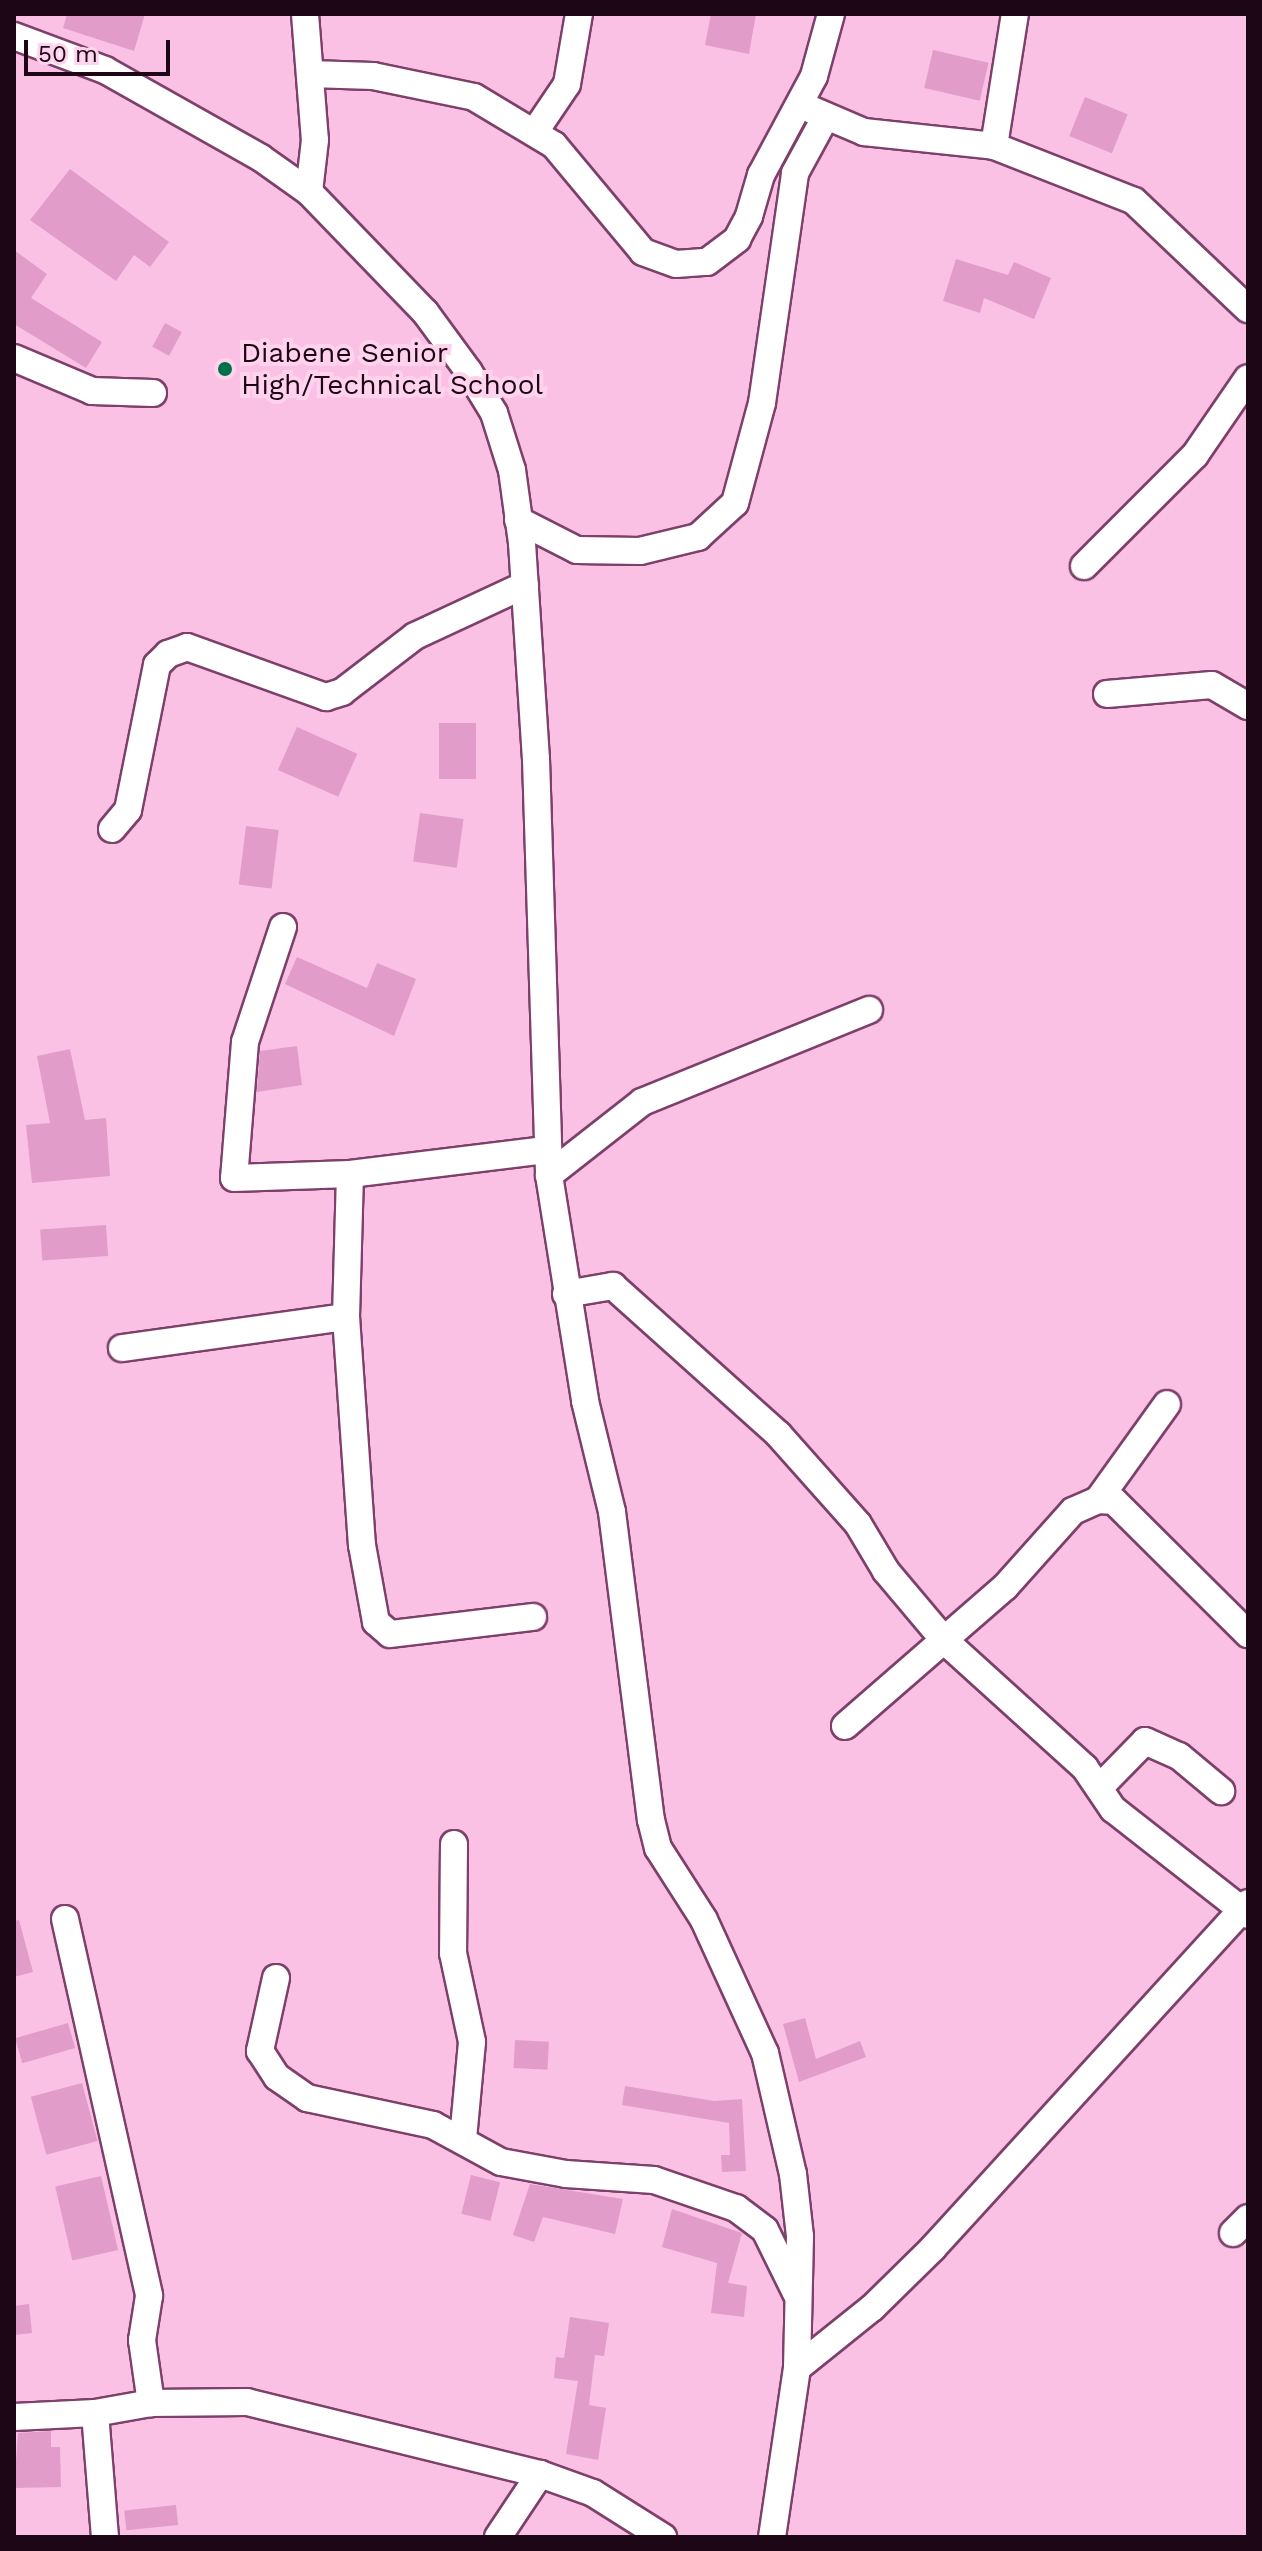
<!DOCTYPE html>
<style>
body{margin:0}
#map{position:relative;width:1262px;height:2551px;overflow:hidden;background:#fac1e5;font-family:"Work Sans",sans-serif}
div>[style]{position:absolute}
.building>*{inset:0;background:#e29cc9;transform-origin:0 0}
.roads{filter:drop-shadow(2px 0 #7d406a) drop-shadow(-2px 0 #7d406a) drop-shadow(0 2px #7d406a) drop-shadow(0 -2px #7d406a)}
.minor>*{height:26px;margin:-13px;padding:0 13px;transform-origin:13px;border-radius:13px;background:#fff}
.dots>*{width:22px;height:22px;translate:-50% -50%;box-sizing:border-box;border:4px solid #ffd3ee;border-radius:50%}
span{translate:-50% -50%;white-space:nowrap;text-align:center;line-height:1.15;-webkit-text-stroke:8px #ffd3ee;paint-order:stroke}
.poi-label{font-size:28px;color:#1d0616}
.left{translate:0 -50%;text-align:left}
.frame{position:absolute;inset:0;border:16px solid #1d0616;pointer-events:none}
.scale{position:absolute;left:24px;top:40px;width:146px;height:36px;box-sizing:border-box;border:4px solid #1d0616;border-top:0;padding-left:10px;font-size:24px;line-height:28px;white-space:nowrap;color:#1d0616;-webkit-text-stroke:6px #ffd3ee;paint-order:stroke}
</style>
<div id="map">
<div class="building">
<i style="clip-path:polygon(67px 14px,145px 14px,134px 51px,63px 28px)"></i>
<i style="clip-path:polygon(711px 14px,756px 14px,749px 54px,705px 45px)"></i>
<i style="left:933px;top:50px;width:57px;height:39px;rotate:13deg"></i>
<i style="left:1085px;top:97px;width:46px;height:42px;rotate:22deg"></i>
<i style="clip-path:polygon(70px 169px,169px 242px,150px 267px,134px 255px,116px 281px,30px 220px)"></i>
<i style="clip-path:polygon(14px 250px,47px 274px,31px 298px,102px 342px,86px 368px,14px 324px)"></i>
<i style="clip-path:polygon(956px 259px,1008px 275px,1014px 262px,1051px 278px,1034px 319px,984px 298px,980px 313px,943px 301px)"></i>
<i style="left:165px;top:323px;width:19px;height:27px;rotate:28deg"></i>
<i style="left:439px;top:723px;width:37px;height:56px"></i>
<i style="left:297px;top:727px;width:66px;height:47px;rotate:24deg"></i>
<i style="left:420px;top:813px;width:44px;height:49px;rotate:8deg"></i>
<i style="left:246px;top:826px;width:33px;height:59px;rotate:7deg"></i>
<i style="clip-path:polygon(297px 957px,367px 988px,377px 963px,416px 979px,394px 1036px,285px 984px)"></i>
<i style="clip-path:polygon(297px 1046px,302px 1085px,257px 1092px,260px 1051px)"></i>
<i style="clip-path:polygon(70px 1049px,85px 1120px,106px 1118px,110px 1176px,32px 1183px,26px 1125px,50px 1123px,37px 1056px)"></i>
<i style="left:106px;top:1225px;width:31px;height:66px;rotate:86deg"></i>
<i style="clip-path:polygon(19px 1920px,33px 1972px,14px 1977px,14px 1921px)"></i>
<i style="clip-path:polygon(805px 2018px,816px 2059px,860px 2041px,866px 2057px,799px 2082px,783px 2024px)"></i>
<i style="left:68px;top:2023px;width:26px;height:55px;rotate:74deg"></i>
<i style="left:515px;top:2040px;width:34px;height:28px;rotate:3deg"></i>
<i style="left:82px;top:2083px;width:60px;height:53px;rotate:75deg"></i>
<i style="clip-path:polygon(625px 2086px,714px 2101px,742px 2099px,746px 2171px,722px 2172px,721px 2155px,730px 2155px,729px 2123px,622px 2105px)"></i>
<i style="left:471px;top:2175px;width:30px;height:40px;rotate:14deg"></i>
<i style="left:101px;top:2176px;width:76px;height:47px;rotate:77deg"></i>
<i style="clip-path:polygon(530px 2184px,623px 2199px,615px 2234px,543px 2217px,534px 2242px,513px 2235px)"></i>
<i style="clip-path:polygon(672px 2209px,742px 2233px,728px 2283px,747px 2286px,744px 2317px,711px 2313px,717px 2263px,662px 2247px)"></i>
<i style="clip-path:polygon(29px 2304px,32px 2333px,14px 2335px,14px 2306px)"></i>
<i style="clip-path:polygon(570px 2317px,609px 2323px,604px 2356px,595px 2355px,589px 2405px,606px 2408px,598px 2460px,566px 2454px,578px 2381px,554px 2378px,556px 2357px,564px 2358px)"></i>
<i style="clip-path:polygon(51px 2431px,51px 2447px,60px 2447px,61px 2487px,14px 2488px,18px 2433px)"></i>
<i style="left:176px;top:2505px;width:20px;height:52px;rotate:84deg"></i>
</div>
<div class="roads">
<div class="minor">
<i style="left:305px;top:14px;width:126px;rotate:85.5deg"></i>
<i style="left:315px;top:140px;width:52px;rotate:96.6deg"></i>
<i style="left:14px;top:36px;width:97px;rotate:20.5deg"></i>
<i style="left:105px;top:70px;width:179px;rotate:29.4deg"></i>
<i style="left:261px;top:158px;width:59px;rotate:35.3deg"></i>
<i style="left:309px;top:192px;width:167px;rotate:46deg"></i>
<i style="left:425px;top:312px;width:74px;rotate:53.7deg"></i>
<i style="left:469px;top:372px;width:48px;rotate:58.6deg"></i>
<i style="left:494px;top:413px;width:60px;rotate:72.5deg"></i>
<i style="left:512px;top:470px;width:74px;rotate:82.2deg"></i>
<i style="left:522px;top:543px;width:216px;rotate:86.3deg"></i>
<i style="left:536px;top:759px;width:416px;rotate:88.2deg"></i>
<i style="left:549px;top:1175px;width:229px;rotate:80.9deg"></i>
<i style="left:585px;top:1401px;width:114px;rotate:76.3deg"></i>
<i style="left:612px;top:1512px;width:310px;rotate:82.8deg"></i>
<i style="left:651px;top:1820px;width:29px;rotate:76deg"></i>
<i style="left:658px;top:1848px;width:85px;rotate:57.4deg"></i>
<i style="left:704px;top:1920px;width:146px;rotate:65.4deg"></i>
<i style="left:765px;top:2053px;width:124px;rotate:77deg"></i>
<i style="left:793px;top:2174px;width:62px;rotate:83.6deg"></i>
<i style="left:800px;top:2236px;width:132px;rotate:91.3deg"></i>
<i style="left:797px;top:2368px;width:171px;rotate:98.4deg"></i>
<i style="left:310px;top:74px;width:63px;rotate:1.8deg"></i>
<i style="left:373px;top:76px;width:103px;rotate:11.7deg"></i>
<i style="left:474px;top:97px;width:93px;rotate:31deg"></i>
<i style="left:554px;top:145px;width:139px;rotate:50.2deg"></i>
<i style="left:643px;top:252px;width:35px;rotate:20deg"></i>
<i style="left:676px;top:264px;width:31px;rotate:-4deg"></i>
<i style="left:707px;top:262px;width:38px;rotate:-37deg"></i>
<i style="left:737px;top:239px;width:26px;rotate:-62deg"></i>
<i style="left:749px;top:216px;width:43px;rotate:-73.7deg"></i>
<i style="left:761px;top:175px;width:112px;rotate:-61.8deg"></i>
<i style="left:814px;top:76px;width:64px;rotate:-74.7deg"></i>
<i style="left:810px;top:109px;width:59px;rotate:23.1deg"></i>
<i style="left:864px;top:132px;width:131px;rotate:6.1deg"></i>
<i style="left:994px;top:146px;width:150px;rotate:21.4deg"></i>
<i style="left:1134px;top:201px;width:157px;rotate:43.5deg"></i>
<i style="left:536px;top:130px;width:55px;rotate:-56deg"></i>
<i style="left:567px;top:84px;width:71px;rotate:-80.3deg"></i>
<i style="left:994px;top:146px;width:134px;rotate:-81deg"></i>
<i style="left:14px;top:358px;width:85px;rotate:22.9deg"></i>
<i style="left:92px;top:391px;width:61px;rotate:1.9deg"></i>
<i style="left:518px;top:520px;width:66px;rotate:27deg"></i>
<i style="left:577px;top:550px;width:63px;rotate:0.9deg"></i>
<i style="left:640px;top:551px;width:60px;rotate:-13.6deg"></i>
<i style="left:698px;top:537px;width:50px;rotate:-42.6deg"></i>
<i style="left:735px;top:503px;width:104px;rotate:-74.9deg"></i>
<i style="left:762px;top:403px;width:232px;rotate:-81.8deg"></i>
<i style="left:795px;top:173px;width:63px;rotate:-61.4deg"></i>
<i style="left:1084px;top:566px;width:157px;rotate:-45deg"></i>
<i style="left:1195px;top:455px;width:93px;rotate:-55.5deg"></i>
<i style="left:1107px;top:694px;width:105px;rotate:-4.9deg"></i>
<i style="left:1212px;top:685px;width:42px;rotate:30.3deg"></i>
<i style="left:112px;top:829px;width:25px;rotate:-50deg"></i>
<i style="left:128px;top:810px;width:148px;rotate:-78.7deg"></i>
<i style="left:157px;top:665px;width:16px;rotate:-45deg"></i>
<i style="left:168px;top:654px;width:20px;rotate:-20deg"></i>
<i style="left:187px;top:647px;width:148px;rotate:19.8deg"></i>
<i style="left:326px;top:697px;width:17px;rotate:-17deg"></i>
<i style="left:342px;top:692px;width:92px;rotate:-37.5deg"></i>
<i style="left:415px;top:636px;width:121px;rotate:-24.9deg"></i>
<i style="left:283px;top:927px;width:121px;rotate:108.3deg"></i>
<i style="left:245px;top:1042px;width:136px;rotate:94.6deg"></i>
<i style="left:234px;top:1178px;width:116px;rotate:-2deg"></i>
<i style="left:350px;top:1174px;width:197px;rotate:-7deg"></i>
<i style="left:350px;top:1174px;width:143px;rotate:91.6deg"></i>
<i style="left:346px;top:1317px;width:229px;rotate:86deg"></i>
<i style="left:362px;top:1545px;width:78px;rotate:79.7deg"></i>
<i style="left:376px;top:1622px;width:18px;rotate:41deg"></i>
<i style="left:390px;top:1634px;width:144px;rotate:-6.8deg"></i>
<i style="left:549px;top:1175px;width:118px;rotate:-38.1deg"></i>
<i style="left:642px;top:1102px;width:245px;rotate:-22.1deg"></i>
<i style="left:566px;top:1294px;width:48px;rotate:-9.7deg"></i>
<i style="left:613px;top:1286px;width:222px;rotate:41.9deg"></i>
<i style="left:778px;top:1434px;width:120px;rotate:48.4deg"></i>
<i style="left:858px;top:1524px;width:55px;rotate:59.2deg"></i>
<i style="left:886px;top:1571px;width:92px;rotate:49.9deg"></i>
<i style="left:945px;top:1641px;width:189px;rotate:42.2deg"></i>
<i style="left:1085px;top:1768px;width:50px;rotate:55.7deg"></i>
<i style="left:1113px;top:1809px;width:172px;rotate:38.1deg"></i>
<i style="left:122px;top:1348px;width:226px;rotate:-7.9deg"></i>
<i style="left:1098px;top:1500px;width:118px;rotate:-54.3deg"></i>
<i style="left:845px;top:1726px;width:212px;rotate:-41deg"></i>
<i style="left:1005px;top:1587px;width:102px;rotate:-48.2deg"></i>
<i style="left:1073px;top:1511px;width:27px;rotate:-24deg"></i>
<i style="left:1098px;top:1500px;width:16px;rotate:4deg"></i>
<i style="left:1114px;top:1501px;width:189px;rotate:44.8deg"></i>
<i style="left:1100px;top:1787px;width:64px;rotate:-45.6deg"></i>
<i style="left:1145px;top:1741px;width:37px;rotate:24deg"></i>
<i style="left:1179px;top:1756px;width:55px;rotate:39.8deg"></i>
<i style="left:454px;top:1844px;width:109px;rotate:90.5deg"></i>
<i style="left:453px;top:1953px;width:91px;rotate:77.9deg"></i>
<i style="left:472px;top:2042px;width:97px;rotate:95.3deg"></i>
<i style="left:65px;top:1919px;width:386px;rotate:77.4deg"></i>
<i style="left:149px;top:2296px;width:45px;rotate:99deg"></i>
<i style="left:142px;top:2340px;width:64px;rotate:81.9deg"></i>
<i style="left:276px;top:1978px;width:75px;rotate:102.4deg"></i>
<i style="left:260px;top:2051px;width:31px;rotate:57deg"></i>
<i style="left:277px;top:2077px;width:37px;rotate:35deg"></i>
<i style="left:307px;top:2098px;width:129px;rotate:12.1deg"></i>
<i style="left:433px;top:2125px;width:77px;rotate:28.6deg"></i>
<i style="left:501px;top:2162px;width:66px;rotate:10.5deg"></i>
<i style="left:566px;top:2174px;width:88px;rotate:3.9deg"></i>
<i style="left:654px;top:2180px;width:87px;rotate:18.9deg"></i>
<i style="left:736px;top:2208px;width:36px;rotate:37deg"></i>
<i style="left:765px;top:2230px;width:70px;rotate:63.8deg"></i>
<i style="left:1233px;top:2233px;width:21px;rotate:-45deg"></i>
<i style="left:797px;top:2368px;width:96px;rotate:-38.7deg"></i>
<i style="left:872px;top:2308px;width:86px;rotate:-44.5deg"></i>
<i style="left:933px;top:2248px;width:467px;rotate:-47.6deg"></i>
<i style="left:95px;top:2413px;width:124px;rotate:85.4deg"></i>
<i style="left:14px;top:2417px;width:81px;rotate:-2.8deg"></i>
<i style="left:95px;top:2413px;width:57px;rotate:-10.1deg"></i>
<i style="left:151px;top:2403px;width:96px;rotate:-0.6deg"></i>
<i style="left:247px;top:2402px;width:302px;rotate:13.8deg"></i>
<i style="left:540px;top:2474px;width:56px;rotate:19.7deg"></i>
<i style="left:593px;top:2493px;width:83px;rotate:32.2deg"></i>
<i style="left:498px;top:2537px;width:76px;rotate:-56.3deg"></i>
</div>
</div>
<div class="dots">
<i style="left:225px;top:369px;background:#007049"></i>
</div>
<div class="poi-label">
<span class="left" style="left:241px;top:369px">Diabene Senior<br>High/Technical School</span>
</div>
<div class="frame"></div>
<div class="scale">50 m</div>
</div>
